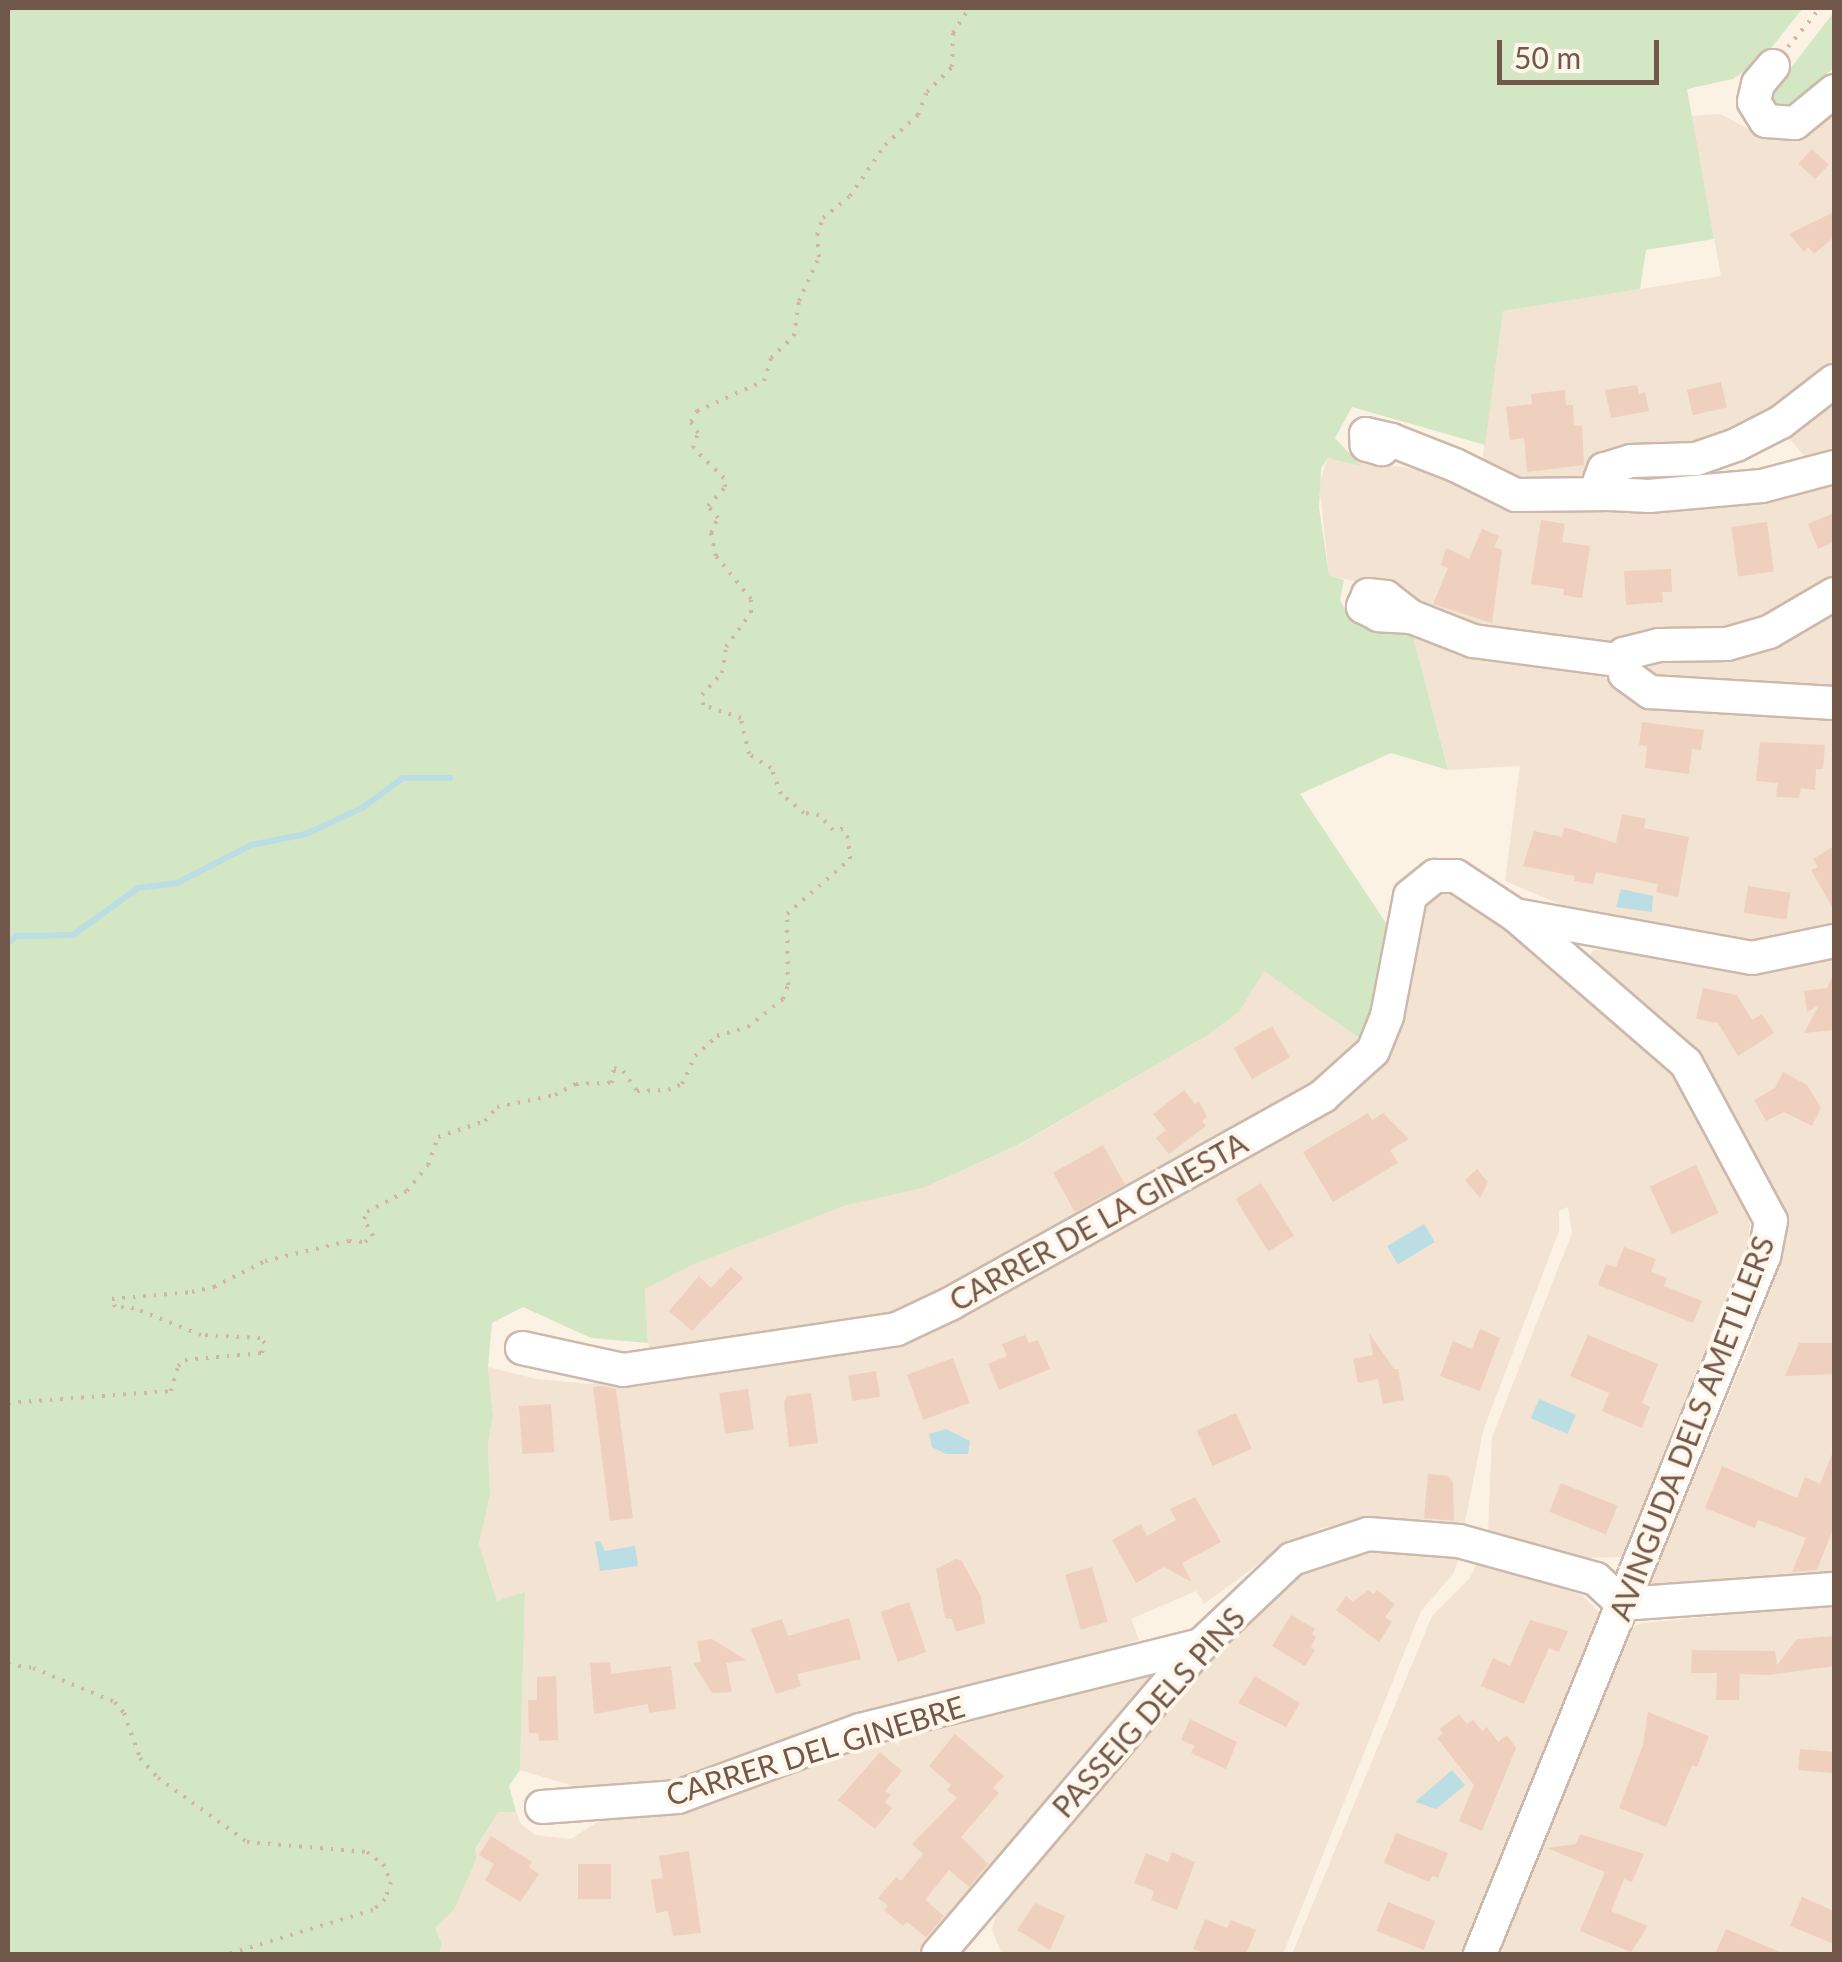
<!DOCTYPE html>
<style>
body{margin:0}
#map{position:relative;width:1842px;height:1962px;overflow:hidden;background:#fbf2e4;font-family:Lato,sans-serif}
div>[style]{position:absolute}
.residential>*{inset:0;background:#f2e3d3}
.green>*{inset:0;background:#d3e7c4}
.water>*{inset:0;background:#badee3;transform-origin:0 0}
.stream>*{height:6px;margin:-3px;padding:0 3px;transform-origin:3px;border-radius:3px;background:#badee3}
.building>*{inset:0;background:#efd0be;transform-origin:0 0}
.path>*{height:4px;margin-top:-2px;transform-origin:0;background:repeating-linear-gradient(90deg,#d3b4a1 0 2.5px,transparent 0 10.5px)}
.roads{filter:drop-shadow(2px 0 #ccb9ab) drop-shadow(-2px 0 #ccb9ab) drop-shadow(0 2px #ccb9ab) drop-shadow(0 -2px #ccb9ab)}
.minor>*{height:32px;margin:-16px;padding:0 16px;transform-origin:16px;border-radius:16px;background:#fff}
span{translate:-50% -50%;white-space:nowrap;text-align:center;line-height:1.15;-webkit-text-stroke:8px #fef6ea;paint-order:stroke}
.street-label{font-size:30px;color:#72584b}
.frame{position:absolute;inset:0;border:10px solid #72584b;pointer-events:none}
.scale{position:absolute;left:1497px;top:40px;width:162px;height:45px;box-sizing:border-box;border:5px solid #72584b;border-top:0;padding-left:12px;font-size:30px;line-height:35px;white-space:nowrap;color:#72584b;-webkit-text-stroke:8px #fef6ea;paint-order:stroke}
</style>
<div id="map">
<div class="residential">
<i style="clip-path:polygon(1834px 97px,1834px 359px,1820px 375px,1794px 398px,1717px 440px,1596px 462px,1576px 480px,1523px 486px,1482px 462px,1503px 311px,1721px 276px,1691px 116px,1720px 114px,1758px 134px,1793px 137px)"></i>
<i style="clip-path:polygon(1834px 400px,1834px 456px,1813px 466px,1787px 436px)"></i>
<i style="clip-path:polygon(1328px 458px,1441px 472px,1478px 486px,1834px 479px,1834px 581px,1806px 603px,1708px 636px,1587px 644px,1491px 634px,1432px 611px,1400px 590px,1329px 576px,1319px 483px)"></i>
<i style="clip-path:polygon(1834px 614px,1834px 692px,1687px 686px,1642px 673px,1656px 662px,1788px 641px)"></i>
<i style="clip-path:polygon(1413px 636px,1601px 674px,1620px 691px,1641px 700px,1834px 715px,1834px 929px,1749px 946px,1588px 916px,1505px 881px,1520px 766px,1448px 770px)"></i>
<i style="clip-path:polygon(1447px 890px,1462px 895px,1670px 1062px,1747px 1211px,1750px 1225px,1746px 1260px,1622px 1557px,1584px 1558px,1488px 1533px,1492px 1437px,1572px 1233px,1568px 1207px,1559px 1211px,1559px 1231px,1483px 1431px,1464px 1528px,1390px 1517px,1322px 1528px,1276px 1551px,1204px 1604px,1196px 1591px,1131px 1619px,1139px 1640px,672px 1782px,639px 1789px,580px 1788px,520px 1770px,525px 1593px,497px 1601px,479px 1544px,490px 1495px,488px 1445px,493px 1415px,488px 1367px,537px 1379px,589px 1384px,827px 1352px,1341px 1098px,1426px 897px)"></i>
<i style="clip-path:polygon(1610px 949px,1834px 953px,1834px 1572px,1647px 1590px,1751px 1342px,1780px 1257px,1774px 1195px,1719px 1088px,1678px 1032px,1590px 963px,1588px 957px,1594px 950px)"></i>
<i style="clip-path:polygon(1264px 970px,1365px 1042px,1342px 1071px,893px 1321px,649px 1353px,645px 1289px,692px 1265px,846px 1204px,923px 1188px,1017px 1146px,1206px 1036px,1239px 1012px)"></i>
<i style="clip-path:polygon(1402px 1550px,1459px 1559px,1453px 1574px,1421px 1611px,1283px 1954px,1002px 1954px,992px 1930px,997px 1911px,1250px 1617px,1305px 1571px,1339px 1557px)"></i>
<i style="clip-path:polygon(1477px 1563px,1582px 1595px,1600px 1613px,1461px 1954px,1292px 1954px,1432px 1616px,1470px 1578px)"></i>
<i style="clip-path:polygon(1834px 1605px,1834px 1954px,1496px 1954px,1632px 1628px,1641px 1623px)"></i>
<i style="clip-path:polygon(1152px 1670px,1153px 1677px,917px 1954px,439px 1954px,442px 1944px,435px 1928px,454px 1910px,475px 1851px,498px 1812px,516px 1812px,521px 1824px,535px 1835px,571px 1839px,607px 1816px,869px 1740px)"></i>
</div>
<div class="green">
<i style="clip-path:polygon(8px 8px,1803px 8px,1763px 58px,1733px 79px,1687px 89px,1714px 239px,1646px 250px,1640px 289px,1503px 311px,1485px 445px,1352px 407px,1335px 438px,1361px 466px,1328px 458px,1321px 468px,1319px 508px,1329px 575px,1344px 580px,1340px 600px,1348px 615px,1413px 636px,1448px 770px,1391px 753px,1300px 794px,1386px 923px,1388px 950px,1365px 1042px,1264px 971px,1239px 1012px,1206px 1036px,1016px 1146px,923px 1188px,846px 1205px,692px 1265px,645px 1289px,648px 1343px,591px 1338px,523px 1307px,492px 1323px,488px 1367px,493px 1415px,488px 1445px,490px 1495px,479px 1544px,497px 1601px,525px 1592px,520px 1770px,509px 1786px,516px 1812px,498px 1812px,475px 1850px,476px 1859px,454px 1910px,435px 1928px,442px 1944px,439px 1954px,8px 1954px)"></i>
<i style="clip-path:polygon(1834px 12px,1834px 67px,1790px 109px,1771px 101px,1776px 87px)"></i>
</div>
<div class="water">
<i style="clip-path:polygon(1621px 889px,1653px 896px,1652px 912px,1616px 907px)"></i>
<i style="left:1424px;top:1224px;width:21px;height:43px;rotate:59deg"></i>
<i style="left:1539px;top:1399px;width:40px;height:21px;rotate:23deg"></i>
<i style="clip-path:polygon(946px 1429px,970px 1441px,968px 1454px,946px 1454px,932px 1447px,929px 1434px)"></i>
<i style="clip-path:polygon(600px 1541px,605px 1551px,635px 1546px,638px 1566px,600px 1571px,595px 1542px)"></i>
<i style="clip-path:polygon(1452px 1770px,1465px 1785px,1436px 1809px,1415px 1802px)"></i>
</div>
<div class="stream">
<i style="left:8px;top:9px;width:4px;rotate:-14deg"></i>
<i style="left:8px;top:943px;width:11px;rotate:-41deg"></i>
<i style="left:16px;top:936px;width:57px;rotate:-1deg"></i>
<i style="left:73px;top:935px;width:80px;rotate:-35.9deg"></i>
<i style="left:138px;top:888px;width:39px;rotate:-7deg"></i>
<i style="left:177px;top:883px;width:83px;rotate:-27.2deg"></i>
<i style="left:251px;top:845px;width:56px;rotate:-11.3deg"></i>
<i style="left:306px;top:834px;width:62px;rotate:-24.9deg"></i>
<i style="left:362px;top:808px;width:51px;rotate:-36.2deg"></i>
<i style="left:403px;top:778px;width:47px"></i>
</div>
<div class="building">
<i style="left:1812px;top:149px;width:23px;height:20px;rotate:43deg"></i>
<i style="clip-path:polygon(1834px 212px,1834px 237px,1814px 254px,1808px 247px,1804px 252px,1789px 234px)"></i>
<i style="left:1721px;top:382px;width:26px;height:35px;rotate:77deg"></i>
<i style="clip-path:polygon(1637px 385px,1639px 394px,1645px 392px,1649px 411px,1611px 418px,1605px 390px)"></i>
<i style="clip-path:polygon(1565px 390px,1566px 405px,1573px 405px,1574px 426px,1582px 425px,1584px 465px,1527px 472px,1524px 438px,1510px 440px,1506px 407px,1532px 404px,1531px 394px)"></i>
<i style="clip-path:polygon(1834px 513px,1834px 542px,1818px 549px,1808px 524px)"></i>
<i style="clip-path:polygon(1541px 520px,1565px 524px,1562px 542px,1590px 546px,1582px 598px,1563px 595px,1564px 589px,1531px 584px)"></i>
<i style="left:1767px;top:522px;width:50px;height:36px;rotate:82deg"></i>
<i style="clip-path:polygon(1482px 529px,1499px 536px,1494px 547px,1502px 550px,1492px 623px,1433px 604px,1448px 568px,1441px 565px,1446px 548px,1469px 559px)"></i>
<i style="clip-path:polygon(1671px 569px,1672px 592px,1662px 592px,1663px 602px,1626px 605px,1624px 571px)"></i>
<i style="clip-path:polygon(1642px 722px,1704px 730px,1701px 750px,1692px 749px,1689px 774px,1645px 768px,1647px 746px,1639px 745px)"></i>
<i style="clip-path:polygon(1760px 742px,1825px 745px,1823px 769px,1816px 769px,1815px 790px,1801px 788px,1799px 798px,1776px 797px,1778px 783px,1756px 781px)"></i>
<i style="clip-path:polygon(1622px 814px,1646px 819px,1644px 828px,1689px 837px,1678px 897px,1656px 892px,1658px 884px,1596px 872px,1593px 884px,1574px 881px,1575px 876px,1523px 866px,1534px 831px,1562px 837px,1564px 827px,1616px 843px)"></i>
<i style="clip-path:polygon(1834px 846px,1834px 910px,1811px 870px,1818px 867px,1813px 859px)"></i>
<i style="left:1748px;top:886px;width:43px;height:27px;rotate:9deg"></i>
<i style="clip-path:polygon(1834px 974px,1834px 1030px,1804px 1033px,1819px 1005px,1807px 1012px,1804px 991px,1827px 988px)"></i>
<i style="clip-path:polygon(1703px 988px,1737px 995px,1752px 1020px,1762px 1014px,1774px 1033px,1738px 1056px,1718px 1023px,1696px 1019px)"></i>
<i style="left:1272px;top:1026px;width:36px;height:44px;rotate:60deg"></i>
<i style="clip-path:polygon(1783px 1072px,1807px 1085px,1821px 1108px,1812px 1126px,1784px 1112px,1766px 1121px,1754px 1100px,1775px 1088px)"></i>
<i style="clip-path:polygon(1184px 1090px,1195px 1104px,1199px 1101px,1207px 1117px,1202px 1121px,1206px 1126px,1169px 1154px,1156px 1138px,1166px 1130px,1153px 1114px)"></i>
<i style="clip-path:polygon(1368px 1113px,1372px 1120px,1383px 1113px,1409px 1139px,1390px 1150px,1398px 1163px,1333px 1202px,1303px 1152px)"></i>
<i style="left:1103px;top:1145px;width:45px;height:57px;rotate:61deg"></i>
<i style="left:1696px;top:1165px;width:53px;height:51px;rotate:65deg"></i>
<i style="clip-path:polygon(1477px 1169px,1488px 1182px,1480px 1198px,1465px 1180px)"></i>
<i style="left:1261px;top:1183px;width:62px;height:30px;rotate:58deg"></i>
<i style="clip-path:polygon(1624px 1247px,1656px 1259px,1651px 1272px,1667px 1278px,1664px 1286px,1702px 1301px,1693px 1323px,1598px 1285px,1606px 1264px,1616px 1267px)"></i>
<i style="clip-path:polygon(731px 1267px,743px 1278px,692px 1331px,669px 1311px,699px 1276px,711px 1288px)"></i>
<i style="clip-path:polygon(1480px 1329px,1500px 1338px,1480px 1391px,1440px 1376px,1453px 1341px,1472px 1349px)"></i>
<i style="clip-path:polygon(1369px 1333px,1394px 1369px,1398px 1369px,1404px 1400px,1383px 1404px,1378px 1379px,1358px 1383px,1353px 1359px,1373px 1355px)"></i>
<i style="clip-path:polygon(1025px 1335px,1029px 1343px,1038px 1340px,1050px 1369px,999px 1390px,988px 1364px,1007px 1356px,1002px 1344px)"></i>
<i style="clip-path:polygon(1588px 1335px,1658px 1364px,1642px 1403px,1650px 1407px,1642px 1428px,1602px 1411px,1609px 1393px,1570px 1376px)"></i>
<i style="clip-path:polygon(1799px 1343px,1834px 1343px,1834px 1374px,1785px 1376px)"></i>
<i style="left:953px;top:1358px;width:48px;height:49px;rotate:70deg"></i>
<i style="left:876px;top:1371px;width:26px;height:28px;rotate:81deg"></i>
<i style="clip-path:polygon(602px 1386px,616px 1389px,633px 1518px,610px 1521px,593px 1387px)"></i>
<i style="left:748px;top:1389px;width:41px;height:29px;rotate:82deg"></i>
<i style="clip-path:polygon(811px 1393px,818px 1443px,789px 1447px,784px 1402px,787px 1396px)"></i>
<i style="left:551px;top:1404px;width:48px;height:32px;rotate:86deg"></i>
<i style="left:1236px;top:1413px;width:39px;height:43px;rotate:66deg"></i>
<i style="clip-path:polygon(1834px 1449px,1834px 1526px,1817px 1570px,1792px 1572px,1806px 1538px,1758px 1520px,1755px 1528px,1705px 1508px,1722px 1466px,1797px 1498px,1805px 1477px,1820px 1484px)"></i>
<i style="clip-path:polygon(1428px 1474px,1448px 1476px,1453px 1482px,1454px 1521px,1424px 1518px)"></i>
<i style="left:1561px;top:1483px;width:61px;height:31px;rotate:22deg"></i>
<i style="clip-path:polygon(1195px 1497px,1221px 1542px,1182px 1563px,1192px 1582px,1164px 1567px,1136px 1583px,1112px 1540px,1141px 1524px,1147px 1536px,1176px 1520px,1170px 1509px)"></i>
<i style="clip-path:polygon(956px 1559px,962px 1561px,981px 1597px,985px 1623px,956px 1632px,952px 1619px,945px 1618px,936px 1569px)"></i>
<i style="left:1092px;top:1567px;width:57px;height:28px;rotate:74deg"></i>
<i style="clip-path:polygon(1368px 1590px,1374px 1594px,1377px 1590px,1395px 1604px,1385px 1617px,1392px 1622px,1379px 1642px,1336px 1610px,1346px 1596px,1353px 1602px)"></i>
<i style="left:909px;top:1602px;width:53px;height:30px;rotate:71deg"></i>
<i style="clip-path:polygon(1291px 1615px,1315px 1629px,1312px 1634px,1316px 1637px,1311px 1647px,1315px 1650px,1305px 1666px,1272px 1646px)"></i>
<i style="clip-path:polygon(849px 1618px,861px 1659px,797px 1674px,801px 1686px,776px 1694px,751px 1629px,782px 1619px,788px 1636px)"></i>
<i style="clip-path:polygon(1530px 1620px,1568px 1631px,1559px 1652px,1549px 1648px,1524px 1704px,1481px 1686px,1493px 1658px,1510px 1666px)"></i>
<i style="clip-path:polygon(1834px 1636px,1834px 1666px,1769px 1675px,1740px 1674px,1739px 1700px,1716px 1700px,1717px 1673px,1691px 1673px,1692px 1650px,1775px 1651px,1777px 1665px,1797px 1639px)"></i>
<i style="clip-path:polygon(712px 1639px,746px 1660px,726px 1663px,732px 1692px,712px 1693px,693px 1663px,701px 1662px,697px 1641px)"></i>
<i style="clip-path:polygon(610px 1662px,611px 1674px,671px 1666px,676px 1709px,649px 1713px,648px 1704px,594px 1714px,590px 1663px)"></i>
<i style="clip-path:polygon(556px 1676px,558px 1740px,539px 1741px,538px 1733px,529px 1733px,528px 1700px,537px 1700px,537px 1677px)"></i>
<i style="clip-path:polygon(1255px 1676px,1300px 1703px,1286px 1727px,1238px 1703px)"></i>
<i style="clip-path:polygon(1648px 1712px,1709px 1736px,1697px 1767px,1692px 1765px,1666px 1827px,1619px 1808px,1643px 1745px)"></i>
<i style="clip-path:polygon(1459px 1714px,1467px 1724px,1473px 1720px,1482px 1731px,1487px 1727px,1498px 1742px,1507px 1735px,1516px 1748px,1482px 1831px,1459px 1821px,1474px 1785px,1437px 1738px,1443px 1733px,1440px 1729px)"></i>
<i style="clip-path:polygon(1190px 1719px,1237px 1742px,1226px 1769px,1191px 1753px,1195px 1746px,1181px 1740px)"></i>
<i style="clip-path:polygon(955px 1734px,1004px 1776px,993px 1788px,999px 1793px,961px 1837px,988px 1864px,969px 1887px,949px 1870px,925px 1900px,944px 1916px,926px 1937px,907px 1922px,903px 1926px,884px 1910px,888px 1906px,878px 1898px,896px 1877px,901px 1881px,923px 1854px,912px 1844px,957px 1798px,947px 1790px,951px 1785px,929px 1766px)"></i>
<i style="left:1800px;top:1749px;width:34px;height:21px;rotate:5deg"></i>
<i style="clip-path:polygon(880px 1752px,902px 1771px,885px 1791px,891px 1795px,885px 1802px,892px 1808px,875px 1829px,838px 1800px)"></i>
<i style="clip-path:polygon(1396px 1833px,1448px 1853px,1438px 1878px,1432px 1876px,1429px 1882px,1384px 1863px)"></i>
<i style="clip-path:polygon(1580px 1834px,1644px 1854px,1632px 1882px,1624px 1879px,1611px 1911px,1648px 1926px,1631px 1952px,1580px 1931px,1605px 1872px,1547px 1848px,1576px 1844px)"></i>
<i style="clip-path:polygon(491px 1836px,532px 1862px,529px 1867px,539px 1874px,520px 1902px,485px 1880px,494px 1864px,479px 1855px)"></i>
<i style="clip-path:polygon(689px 1851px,701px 1933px,673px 1936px,668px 1911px,656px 1913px,651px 1880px,663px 1878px,659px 1856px)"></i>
<i style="clip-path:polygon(1172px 1852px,1195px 1862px,1177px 1910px,1151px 1900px,1154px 1891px,1134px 1883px,1146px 1853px,1168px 1862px)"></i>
<i style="left:578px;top:1864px;width:33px;height:35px"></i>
<i style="clip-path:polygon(1802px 1897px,1834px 1911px,1834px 1944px,1790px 1926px)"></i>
<i style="left:1388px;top:1902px;width:51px;height:31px;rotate:22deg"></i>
<i style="clip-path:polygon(1035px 1903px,1065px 1916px,1050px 1950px,1017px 1930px)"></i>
<i style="clip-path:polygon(1205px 1919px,1227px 1928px,1231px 1920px,1256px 1930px,1246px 1954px,1206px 1954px,1193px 1949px)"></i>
<i style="clip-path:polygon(1726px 1929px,1747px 1938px,1785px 1954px,1715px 1954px)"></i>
</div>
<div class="path">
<i style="left:1788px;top:47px;width:50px;rotate:-50.6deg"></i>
<i style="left:8px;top:1403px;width:163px;rotate:-4.2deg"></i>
<i style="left:171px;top:1391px;width:26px;rotate:-74deg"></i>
<i style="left:178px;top:1366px;width:9px;rotate:-41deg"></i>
<i style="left:185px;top:1360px;width:77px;rotate:-5.2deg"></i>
<i style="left:262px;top:1353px;width:10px;rotate:-73deg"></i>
<i style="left:265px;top:1343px;width:7px;rotate:-135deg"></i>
<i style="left:260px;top:1338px;width:59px;rotate:-177.1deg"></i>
<i style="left:201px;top:1335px;width:72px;rotate:-158.1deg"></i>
<i style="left:134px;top:1308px;width:19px;rotate:-177deg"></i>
<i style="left:115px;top:1307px;width:9px;rotate:-111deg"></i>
<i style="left:112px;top:1299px;width:80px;rotate:-5deg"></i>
<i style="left:192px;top:1292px;width:23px;rotate:-13deg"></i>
<i style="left:214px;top:1287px;width:57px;rotate:-27deg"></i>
<i style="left:265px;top:1261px;width:86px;rotate:-13.4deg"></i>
<i style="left:349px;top:1241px;width:16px;rotate:4deg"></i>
<i style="left:365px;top:1242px;width:10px;rotate:-37deg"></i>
<i style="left:373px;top:1236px;width:19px;rotate:-118deg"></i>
<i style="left:364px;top:1219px;width:8px;rotate:-67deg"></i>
<i style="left:367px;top:1212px;width:45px;rotate:-27.7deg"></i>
<i style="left:407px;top:1191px;width:33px;rotate:-51deg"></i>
<i style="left:428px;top:1165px;width:30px;rotate:-70deg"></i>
<i style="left:438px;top:1137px;width:50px;rotate:-18.8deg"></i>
<i style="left:485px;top:1121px;width:18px;rotate:-49deg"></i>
<i style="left:497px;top:1107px;width:59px;rotate:-11.7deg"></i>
<i style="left:555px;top:1095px;width:24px;rotate:-28deg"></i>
<i style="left:576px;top:1084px;width:36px;rotate:-2deg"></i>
<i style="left:612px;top:1083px;width:15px;rotate:-82deg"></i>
<i style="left:614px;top:1068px;width:9px;rotate:18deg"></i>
<i style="left:623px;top:1071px;width:24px;rotate:55deg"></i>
<i style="left:637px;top:1091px;width:31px;rotate:-2deg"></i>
<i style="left:668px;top:1090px;width:15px;rotate:-23deg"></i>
<i style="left:682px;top:1084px;width:31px;rotate:-65deg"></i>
<i style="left:695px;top:1056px;width:30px;rotate:-42deg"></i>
<i style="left:717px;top:1036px;width:32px;rotate:-16deg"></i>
<i style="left:748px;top:1027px;width:45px;rotate:-38.7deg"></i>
<i style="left:783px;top:999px;width:15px;rotate:-70deg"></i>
<i style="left:788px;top:985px;width:71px;rotate:-90.8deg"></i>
<i style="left:787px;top:914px;width:84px;rotate:-41.1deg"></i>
<i style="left:850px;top:859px;width:21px;rotate:-95deg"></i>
<i style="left:848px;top:838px;width:10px;rotate:-119deg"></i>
<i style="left:843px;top:829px;width:10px;rotate:174deg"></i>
<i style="left:833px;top:830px;width:21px;rotate:-133deg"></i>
<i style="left:819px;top:815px;width:15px;rotate:-172deg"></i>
<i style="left:804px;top:813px;width:30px;rotate:-140deg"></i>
<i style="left:781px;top:794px;width:28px;rotate:-111deg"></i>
<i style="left:771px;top:768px;width:26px;rotate:-148deg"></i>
<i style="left:749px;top:754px;width:37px;rotate:-103deg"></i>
<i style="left:741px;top:718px;width:40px;rotate:-161.1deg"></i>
<i style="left:703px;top:705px;width:10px;rotate:-96deg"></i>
<i style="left:702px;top:695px;width:30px;rotate:-48deg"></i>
<i style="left:722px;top:673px;width:26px;rotate:-81deg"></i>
<i style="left:726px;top:647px;width:42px;rotate:-53.7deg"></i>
<i style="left:751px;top:613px;width:14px;rotate:-90deg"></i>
<i style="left:751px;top:599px;width:55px;rotate:-129.1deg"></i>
<i style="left:716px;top:556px;width:24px;rotate:-102deg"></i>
<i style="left:711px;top:533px;width:17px;rotate:-65deg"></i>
<i style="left:718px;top:518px;width:16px;rotate:-130deg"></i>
<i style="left:708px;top:506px;width:25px;rotate:-48deg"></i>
<i style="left:725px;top:487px;width:9px;rotate:-96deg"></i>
<i style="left:724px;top:478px;width:43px;rotate:-135.9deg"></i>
<i style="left:693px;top:448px;width:16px;rotate:-72deg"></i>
<i style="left:698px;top:433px;width:13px;rotate:-122deg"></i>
<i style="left:691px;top:422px;width:13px;rotate:-61deg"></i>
<i style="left:697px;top:411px;width:73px;rotate:-24.1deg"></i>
<i style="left:764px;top:381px;width:24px;rotate:-73deg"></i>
<i style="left:771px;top:358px;width:32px;rotate:-44deg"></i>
<i style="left:794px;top:336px;width:35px;rotate:-82deg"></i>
<i style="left:799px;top:301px;width:48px;rotate:-65.6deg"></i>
<i style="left:819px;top:257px;width:22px;rotate:-95deg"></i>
<i style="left:817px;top:235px;width:18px;rotate:-71deg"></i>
<i style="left:823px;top:218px;width:35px;rotate:-39deg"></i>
<i style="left:850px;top:196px;width:62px;rotate:-55.5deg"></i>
<i style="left:885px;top:145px;width:45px;rotate:-42.3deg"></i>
<i style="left:918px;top:115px;width:25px;rotate:-69deg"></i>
<i style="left:927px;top:92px;width:35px;rotate:-45deg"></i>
<i style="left:952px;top:67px;width:34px;rotate:-88deg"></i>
<i style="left:953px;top:33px;width:30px;rotate:-57deg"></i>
<i style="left:8px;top:1664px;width:25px;rotate:9deg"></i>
<i style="left:33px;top:1668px;width:89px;rotate:22.5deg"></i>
<i style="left:115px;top:1702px;width:14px;rotate:51deg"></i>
<i style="left:124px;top:1713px;width:48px;rotate:70.4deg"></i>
<i style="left:140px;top:1758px;width:27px;rotate:48deg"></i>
<i style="left:158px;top:1778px;width:110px;rotate:35.7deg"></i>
<i style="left:247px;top:1842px;width:120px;rotate:4.8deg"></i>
<i style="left:367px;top:1852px;width:20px;rotate:37deg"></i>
<i style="left:383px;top:1864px;width:20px;rotate:66deg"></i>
<i style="left:391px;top:1882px;width:18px;rotate:109deg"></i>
<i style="left:385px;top:1899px;width:16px;rotate:137deg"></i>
<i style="left:373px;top:1910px;width:152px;rotate:163.1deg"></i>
</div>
<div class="roads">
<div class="minor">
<i style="left:1773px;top:66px;width:23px;rotate:130deg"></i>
<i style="left:1758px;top:84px;width:18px;rotate:103deg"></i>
<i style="left:1754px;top:102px;width:22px;rotate:58deg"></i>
<i style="left:1766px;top:121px;width:29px;rotate:4deg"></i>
<i style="left:1795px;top:123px;width:50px;rotate:-39.4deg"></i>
<i style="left:1834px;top:381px;width:67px;rotate:142.3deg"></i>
<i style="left:1781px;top:422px;width:51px;rotate:152.9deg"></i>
<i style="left:1736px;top:445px;width:42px;rotate:160.7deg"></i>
<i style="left:1696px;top:459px;width:65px;rotate:178.2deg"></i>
<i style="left:1631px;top:461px;width:28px;rotate:163deg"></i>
<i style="left:1604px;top:469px;width:12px;rotate:110deg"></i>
<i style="left:1600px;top:480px;width:18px;rotate:52deg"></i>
<i style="left:1611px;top:494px;width:38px;rotate:3deg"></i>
<i style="left:1649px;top:496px;width:113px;rotate:-5.1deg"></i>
<i style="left:1762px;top:486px;width:74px;rotate:-14.8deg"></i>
<i style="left:1391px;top:440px;width:13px;rotate:135deg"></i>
<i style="left:1382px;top:449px;width:16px;rotate:-165deg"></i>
<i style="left:1367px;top:445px;width:11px;rotate:-95deg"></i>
<i style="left:1366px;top:434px;width:26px;rotate:13deg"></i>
<i style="left:1391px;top:440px;width:69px;rotate:21.3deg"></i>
<i style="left:1455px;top:465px;width:68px;rotate:26.2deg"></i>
<i style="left:1516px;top:495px;width:95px;rotate:-0.6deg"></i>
<i style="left:1834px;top:594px;width:75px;rotate:149.7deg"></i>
<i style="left:1769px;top:632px;width:44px;rotate:164.1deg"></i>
<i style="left:1727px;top:644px;width:68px;rotate:179.2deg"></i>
<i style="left:1659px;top:645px;width:36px;rotate:166deg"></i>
<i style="left:1624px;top:654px;width:20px;rotate:87deg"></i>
<i style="left:1625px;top:674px;width:31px;rotate:36deg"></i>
<i style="left:1650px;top:692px;width:184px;rotate:3.4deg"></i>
<i style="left:1412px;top:617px;width:33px;rotate:-177deg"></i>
<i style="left:1379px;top:615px;width:18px;rotate:-153deg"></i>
<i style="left:1363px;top:607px;width:13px;rotate:-67deg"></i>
<i style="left:1368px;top:595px;width:18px;rotate:6deg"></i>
<i style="left:1386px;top:597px;width:33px;rotate:38deg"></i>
<i style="left:1412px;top:617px;width:66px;rotate:21.5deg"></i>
<i style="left:1473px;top:641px;width:152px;rotate:7.5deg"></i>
<i style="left:1515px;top:915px;width:241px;rotate:10.3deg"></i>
<i style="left:1752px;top:958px;width:84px;rotate:-11.7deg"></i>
<i style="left:522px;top:1348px;width:103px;rotate:12.3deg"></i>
<i style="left:623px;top:1370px;width:277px;rotate:-8.5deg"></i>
<i style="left:897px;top:1329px;width:59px;rotate:-25.3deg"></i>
<i style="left:950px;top:1304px;width:427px;rotate:-29.1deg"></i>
<i style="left:1323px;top:1096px;width:67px;rotate:-42deg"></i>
<i style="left:1373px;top:1051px;width:38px;rotate:-68deg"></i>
<i style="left:1387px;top:1016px;width:122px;rotate:-79.1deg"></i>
<i style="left:1410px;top:896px;width:32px;rotate:-39deg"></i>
<i style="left:1435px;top:876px;width:21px"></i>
<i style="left:1456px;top:876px;width:71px;rotate:33.5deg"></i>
<i style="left:1515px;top:915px;width:226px;rotate:40.9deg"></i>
<i style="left:1686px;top:1063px;width:179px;rotate:61.7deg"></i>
<i style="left:1771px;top:1221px;width:36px;rotate:101deg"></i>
<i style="left:1764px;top:1256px;width:754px;rotate:112.14deg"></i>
<i style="left:542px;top:1807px;width:136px;rotate:-4.2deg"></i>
<i style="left:678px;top:1797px;width:194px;rotate:-20.2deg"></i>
<i style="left:860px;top:1730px;width:351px;rotate:-14deg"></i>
<i style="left:938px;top:1954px;width:406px;rotate:-49.6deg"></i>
<i style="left:1201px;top:1645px;width:125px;rotate:-43.4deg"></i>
<i style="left:1292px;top:1559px;width:80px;rotate:-18.2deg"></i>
<i style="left:1368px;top:1534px;width:91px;rotate:4.4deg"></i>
<i style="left:1459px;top:1541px;width:142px;rotate:15.5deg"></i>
<i style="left:1596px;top:1579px;width:37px;rotate:43deg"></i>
<i style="left:1623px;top:1604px;width:212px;rotate:-4.1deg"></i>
</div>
</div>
<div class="street-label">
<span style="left:1098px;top:1221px;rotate:-29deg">CARRER DE LA GINESTA</span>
<span style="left:1691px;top:1428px;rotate:-69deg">AVINGUDA DELS AMETLLERS</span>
<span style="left:1148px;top:1712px;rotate:-48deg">PASSEIG DELS PINS</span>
<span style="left:815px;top:1750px;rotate:-17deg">CARRER DEL GINEBRE</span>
</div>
<div class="frame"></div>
<div class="scale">50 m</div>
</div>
